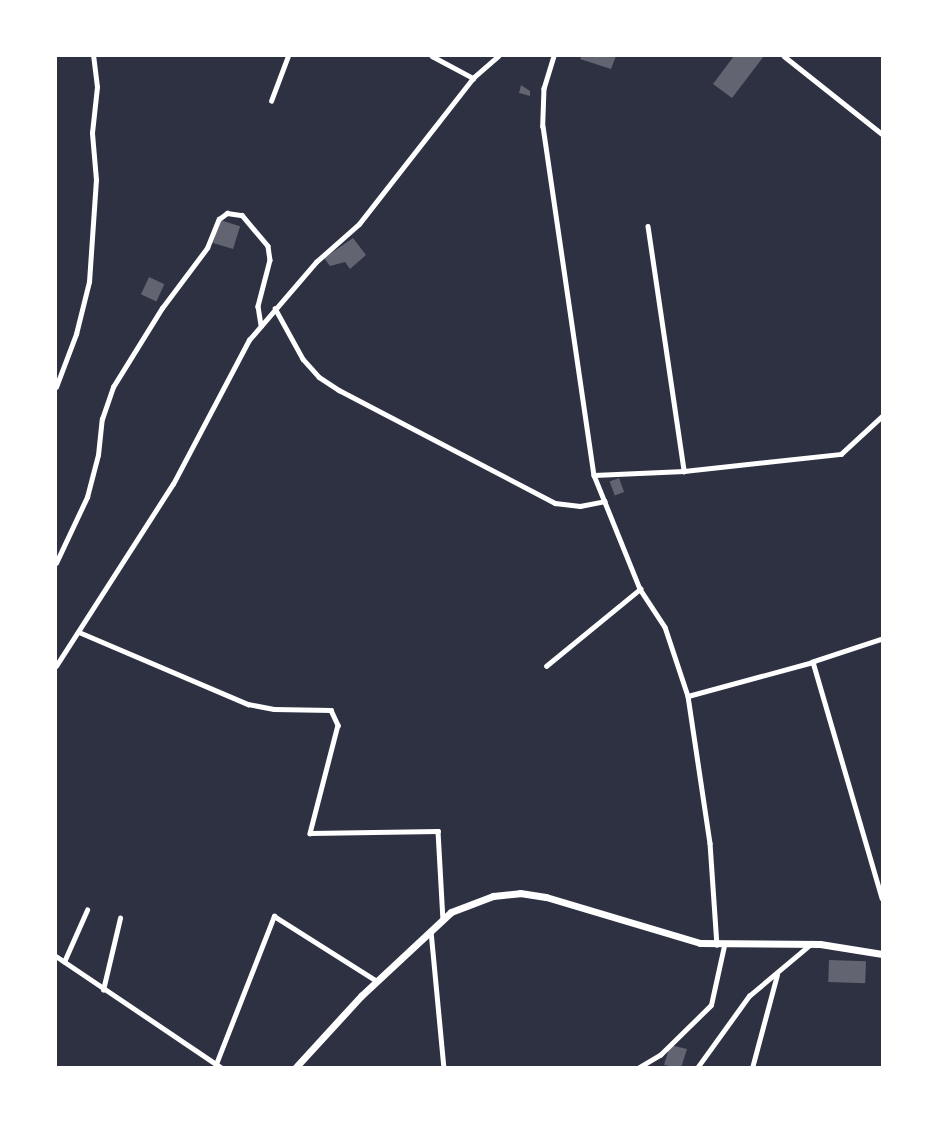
<!DOCTYPE html>
<style>
body{margin:0}
#map{position:relative;width:938px;height:1123px;overflow:hidden;background:#2d3142;font-family:"Libre Baskerville",serif}
div>[style]{position:absolute}
.building>*{inset:0;background:#626471;transform-origin:0 0}
.minor>*{height:4.5px;margin:-2.25px;padding:0 2.25px;transform-origin:2.25px;border-radius:2.25px;background:#fff}
.secondary>*{height:7px;margin:-3.5px;padding:0 3.5px;transform-origin:3.5px;border-radius:3.5px;background:#fff}
span{translate:-50% -50%;white-space:nowrap;text-align:center;line-height:1.15;-webkit-text-stroke:6px #fff;paint-order:stroke}
.frame{position:absolute;inset:0;border:57px solid #fff;pointer-events:none}
</style>
<div id="map">
<div class="building">
<i style="clip-path:polygon(582px 56px,616px 56px,611px 69px,580px 59px)"></i>
<i style="clip-path:polygon(734px 56px,764px 56px,732px 98px,713px 84px)"></i>
<i style="clip-path:polygon(521px 85px,530px 91px,530px 96px,519px 93px)"></i>
<i style="left:220px;top:220px;width:21px;height:24px;rotate:17deg"></i>
<i style="clip-path:polygon(353px 238px,366px 255px,350px 269px,345px 262px,330px 266px,324px 258px)"></i>
<i style="left:149px;top:277px;width:17px;height:19px;rotate:25deg"></i>
<i style="left:619px;top:478px;width:15px;height:10px;rotate:70deg"></i>
<i style="left:829px;top:960px;width:37px;height:22px;rotate:2deg"></i>
<i style="clip-path:polygon(670px 1045px,687px 1049px,681px 1068px,664px 1065px)"></i>
</div>
<div class="minor">
<i style="left:432px;top:56px;width:47px;rotate:28.2deg"></i>
<i style="left:554px;top:56px;width:34px;rotate:107deg"></i>
<i style="left:544px;top:88px;width:38px;rotate:92deg"></i>
<i style="left:543px;top:126px;width:353px;rotate:81.7deg"></i>
<i style="left:594px;top:475px;width:123px;rotate:68deg"></i>
<i style="left:640px;top:589px;width:45px;rotate:56.7deg"></i>
<i style="left:665px;top:627px;width:73px;rotate:71.6deg"></i>
<i style="left:688px;top:696px;width:149px;rotate:81.5deg"></i>
<i style="left:710px;top:843px;width:102px;rotate:86.1deg"></i>
<i style="left:784px;top:56px;width:125px;rotate:38.5deg"></i>
<i style="left:271px;top:101px;width:48px;rotate:-69.3deg"></i>
<i style="left:648px;top:226px;width:248px;rotate:81.6deg"></i>
<i style="left:275px;top:308px;width:58px;rotate:61.2deg"></i>
<i style="left:303px;top:359px;width:24px;rotate:48deg"></i>
<i style="left:319px;top:377px;width:24px;rotate:33deg"></i>
<i style="left:339px;top:390px;width:244px;rotate:27.6deg"></i>
<i style="left:555px;top:503px;width:25px;rotate:7deg"></i>
<i style="left:580px;top:506px;width:25px;rotate:-11deg"></i>
<i style="left:56px;top:387px;width:57px;rotate:-69.3deg"></i>
<i style="left:76px;top:334px;width:54px;rotate:-76deg"></i>
<i style="left:89px;top:282px;width:102px;rotate:-86.1deg"></i>
<i style="left:96px;top:180px;width:47px;rotate:-94.9deg"></i>
<i style="left:92px;top:133px;width:46px;rotate:-83.8deg"></i>
<i style="left:97px;top:87px;width:31px;rotate:-97deg"></i>
<i style="left:594px;top:475px;width:90px;rotate:-2.5deg"></i>
<i style="left:684px;top:471px;width:158px;rotate:-6.2deg"></i>
<i style="left:841px;top:454px;width:56px;rotate:-42.8deg"></i>
<i style="left:56px;top:563px;width:73px;rotate:-64.8deg"></i>
<i style="left:87px;top:497px;width:43px;rotate:-75.3deg"></i>
<i style="left:98px;top:455px;width:36px;rotate:-84deg"></i>
<i style="left:102px;top:419px;width:34px;rotate:-71deg"></i>
<i style="left:113px;top:387px;width:93px;rotate:-58.2deg"></i>
<i style="left:162px;top:308px;width:75px;rotate:-53.1deg"></i>
<i style="left:207px;top:248px;width:31px;rotate:-68deg"></i>
<i style="left:219px;top:219px;width:10px;rotate:-37deg"></i>
<i style="left:227px;top:213px;width:15px;rotate:8deg"></i>
<i style="left:242px;top:215px;width:40px;rotate:50deg"></i>
<i style="left:268px;top:246px;width:14px;rotate:82deg"></i>
<i style="left:270px;top:260px;width:48px;rotate:104.6deg"></i>
<i style="left:258px;top:306px;width:20px;rotate:81deg"></i>
<i style="left:79px;top:632px;width:184px;rotate:23.1deg"></i>
<i style="left:248px;top:704px;width:26px;rotate:11deg"></i>
<i style="left:274px;top:709px;width:57px;rotate:1deg"></i>
<i style="left:331px;top:710px;width:17px;rotate:65deg"></i>
<i style="left:338px;top:725px;width:112px;rotate:104.5deg"></i>
<i style="left:310px;top:833px;width:128px;rotate:-0.9deg"></i>
<i style="left:438px;top:831px;width:89px;rotate:86.8deg"></i>
<i style="left:882px;top:639px;width:73px;rotate:161.6deg"></i>
<i style="left:813px;top:662px;width:246px;rotate:73.7deg"></i>
<i style="left:56px;top:666px;width:216px;rotate:-57.3deg"></i>
<i style="left:173px;top:484px;width:163px;rotate:-62.2deg"></i>
<i style="left:249px;top:340px;width:103px;rotate:-49.3deg"></i>
<i style="left:316px;top:262px;width:57px;rotate:-41.5deg"></i>
<i style="left:359px;top:224px;width:185px;rotate:-52deg"></i>
<i style="left:473px;top:78px;width:33px;rotate:-41deg"></i>
<i style="left:546px;top:666px;width:122px;rotate:-39.3deg"></i>
<i style="left:688px;top:696px;width:130px;rotate:-15.2deg"></i>
<i style="left:431px;top:931px;width:138px;rotate:84.6deg"></i>
<i style="left:56px;top:956px;width:200px;rotate:34deg"></i>
<i style="left:64px;top:962px;width:57px;rotate:-66.1deg"></i>
<i style="left:103px;top:990px;width:74px;rotate:-76.7deg"></i>
<i style="left:216px;top:1064px;width:159px;rotate:-68.6deg"></i>
<i style="left:274px;top:916px;width:122px;rotate:32.3deg"></i>
<i style="left:521px;top:1068px;width:29px"></i>
<i style="left:638px;top:1068px;width:26px;rotate:-31deg"></i>
<i style="left:660px;top:1055px;width:71px;rotate:-44.4deg"></i>
<i style="left:711px;top:1005px;width:60px;rotate:-77.6deg"></i>
<i style="left:697px;top:1068px;width:89px;rotate:-54.2deg"></i>
<i style="left:749px;top:996px;width:82px;rotate:-40.1deg"></i>
<i style="left:752px;top:1068px;width:96px;rotate:-75deg"></i>
</div>
<div class="secondary">
<i style="left:295px;top:1068px;width:98px;rotate:-47.5deg"></i>
<i style="left:361px;top:996px;width:123px;rotate:-43deg"></i>
<i style="left:451px;top:912px;width:45px;rotate:-20.9deg"></i>
<i style="left:493px;top:896px;width:27px;rotate:-6deg"></i>
<i style="left:520px;top:893px;width:26px;rotate:9deg"></i>
<i style="left:546px;top:897px;width:161px;rotate:16.6deg"></i>
<i style="left:700px;top:943px;width:120px;rotate:0.5deg"></i>
<i style="left:820px;top:944px;width:63px;rotate:9.2deg"></i>
</div>
<div class="frame"></div>
</div>
